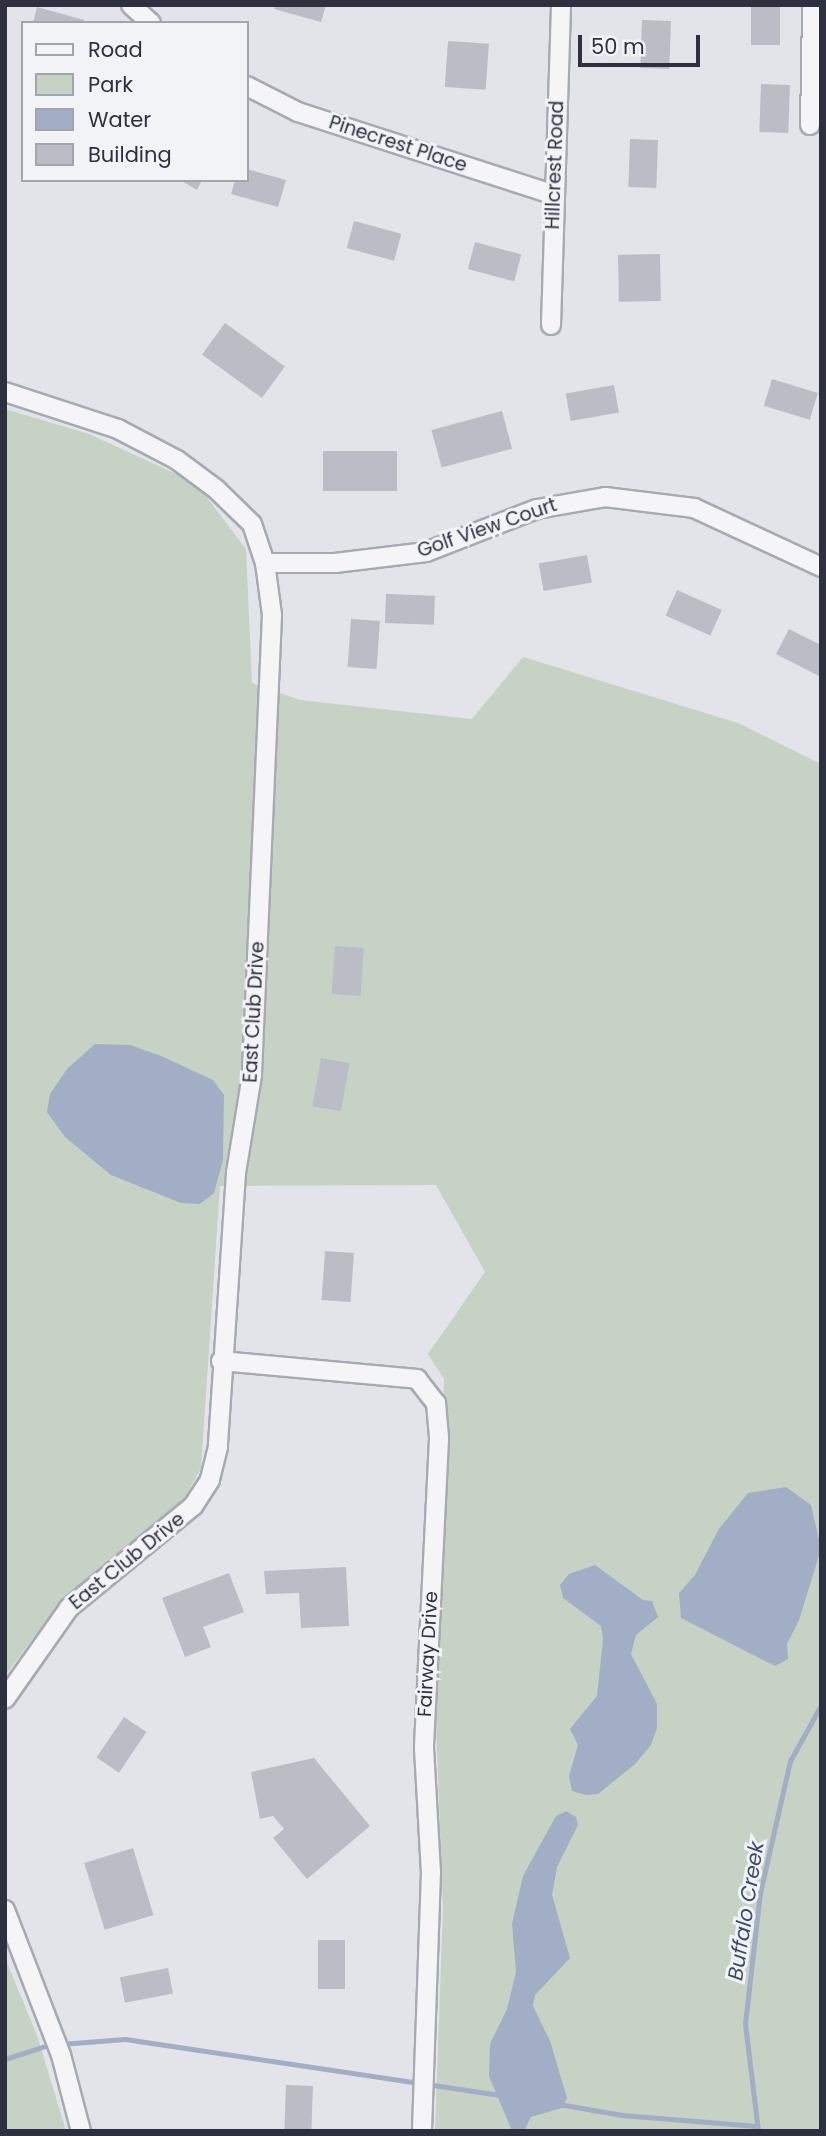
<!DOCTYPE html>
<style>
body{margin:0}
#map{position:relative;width:826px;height:2136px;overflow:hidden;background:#e2e4e9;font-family:Poppins,sans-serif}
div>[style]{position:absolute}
.green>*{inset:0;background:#c6d2c4}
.water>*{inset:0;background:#a1aec5}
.stream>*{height:5px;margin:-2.5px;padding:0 2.5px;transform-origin:2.5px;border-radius:2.5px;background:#a1aec5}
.building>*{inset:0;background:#babdc5;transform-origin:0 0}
.roads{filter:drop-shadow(2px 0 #a8aab3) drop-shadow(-2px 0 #a8aab3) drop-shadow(0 2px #a8aab3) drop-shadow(0 -2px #a8aab3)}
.street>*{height:18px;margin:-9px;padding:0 9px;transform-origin:9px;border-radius:9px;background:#f5f5f8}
span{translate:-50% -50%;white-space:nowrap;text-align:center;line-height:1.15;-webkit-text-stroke:6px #f2f3f7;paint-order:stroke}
.street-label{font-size:19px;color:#2c303f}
.water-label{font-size:21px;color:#3b4b6f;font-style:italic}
.frame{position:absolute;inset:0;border:7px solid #2c303f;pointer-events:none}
.legend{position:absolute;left:21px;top:21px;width:228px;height:161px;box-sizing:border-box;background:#f2f3f7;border:2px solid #a3a5ad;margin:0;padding:9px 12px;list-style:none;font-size:21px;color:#2c303f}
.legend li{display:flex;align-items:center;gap:14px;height:35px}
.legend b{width:35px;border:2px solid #a3a5ad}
.scale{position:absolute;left:578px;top:35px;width:122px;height:32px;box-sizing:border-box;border:4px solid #2c303f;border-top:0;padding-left:9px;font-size:21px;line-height:24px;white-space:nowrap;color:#2c303f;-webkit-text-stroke:5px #f2f3f7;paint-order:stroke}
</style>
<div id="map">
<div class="green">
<i style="clip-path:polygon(5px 409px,89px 434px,196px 483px,246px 549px,252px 683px,300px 700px,472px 719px,523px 657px,738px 723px,821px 764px,821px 2131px,435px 2131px,443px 1908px,435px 1697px,444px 1379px,428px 1354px,485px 1272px,436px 1185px,220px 1186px,201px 1468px,181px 1505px,59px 1603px,5px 1676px)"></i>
<i style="clip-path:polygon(5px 1958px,37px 2035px,66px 2131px,5px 2131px)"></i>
</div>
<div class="water">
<i style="clip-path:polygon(95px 1044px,130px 1045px,161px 1056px,213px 1080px,224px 1095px,223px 1160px,214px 1193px,200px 1204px,181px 1203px,111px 1175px,65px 1137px,47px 1112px,50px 1094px,67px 1069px)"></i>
<i style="clip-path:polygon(786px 1487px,811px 1505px,821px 1549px,799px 1620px,787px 1644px,788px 1659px,775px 1666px,681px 1618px,679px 1593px,695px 1575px,719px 1529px,748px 1493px)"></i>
<i style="clip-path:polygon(595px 1565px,643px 1600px,652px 1601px,658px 1617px,636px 1635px,631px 1654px,657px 1704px,657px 1728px,651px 1745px,635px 1764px,598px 1794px,586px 1795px,572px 1791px,569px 1776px,578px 1745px,570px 1729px,597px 1696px,603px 1639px,601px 1626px,563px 1598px,560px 1585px,569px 1574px)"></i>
<i style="clip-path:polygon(566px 1811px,576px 1817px,578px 1825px,557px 1867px,552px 1895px,570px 1958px,535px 1995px,533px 2006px,550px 2041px,567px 2098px,562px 2108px,531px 2117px,524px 2131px,512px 2131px,489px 2076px,490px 2044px,507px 2009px,516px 1972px,512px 1924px,523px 1876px,556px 1816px)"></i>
</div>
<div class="stream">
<i style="left:5px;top:2059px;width:45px;rotate:-18deg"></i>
<i style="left:48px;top:2045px;width:77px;rotate:-4.5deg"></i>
<i style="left:125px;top:2039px;width:379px;rotate:8.5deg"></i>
<i style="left:558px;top:2104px;width:65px;rotate:9.8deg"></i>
<i style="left:622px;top:2115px;width:135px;rotate:4.7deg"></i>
<i style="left:758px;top:2131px;width:108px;rotate:-96.9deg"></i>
<i style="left:745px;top:2024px;width:132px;rotate:-83.5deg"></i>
<i style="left:760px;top:1893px;width:135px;rotate:-77.2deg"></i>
<i style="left:790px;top:1761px;width:64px;rotate:-61deg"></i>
</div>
<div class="building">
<i style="clip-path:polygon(275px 5px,326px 5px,321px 22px,274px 9px)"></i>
<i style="left:751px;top:5px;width:29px;height:40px"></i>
<i style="clip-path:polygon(37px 7px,84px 20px,83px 23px,33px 23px)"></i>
<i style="left:642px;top:20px;width:29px;height:48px;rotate:2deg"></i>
<i style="left:448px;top:41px;width:41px;height:46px;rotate:4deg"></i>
<i style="left:761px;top:84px;width:29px;height:48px;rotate:2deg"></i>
<i style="left:630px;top:139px;width:28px;height:48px;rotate:2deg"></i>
<i style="clip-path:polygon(247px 169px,286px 180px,278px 207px,231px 194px,235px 180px,247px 180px)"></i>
<i style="clip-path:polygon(180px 180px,202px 180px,197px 190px)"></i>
<i style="left:354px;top:221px;width:49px;height:28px;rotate:15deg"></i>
<i style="left:475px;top:242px;width:48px;height:28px;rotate:15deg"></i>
<i style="left:660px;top:254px;width:47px;height:42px;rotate:89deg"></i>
<i style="left:225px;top:323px;width:74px;height:39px;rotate:36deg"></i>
<i style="left:772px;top:379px;width:48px;height:28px;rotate:17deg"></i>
<i style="left:614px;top:385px;width:28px;height:49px;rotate:80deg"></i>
<i style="left:502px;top:411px;width:39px;height:73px;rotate:75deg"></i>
<i style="left:323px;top:451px;width:74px;height:40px"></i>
<i style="left:587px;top:555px;width:28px;height:49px;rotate:80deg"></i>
<i style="left:677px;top:590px;width:49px;height:28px;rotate:24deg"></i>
<i style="left:386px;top:594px;width:49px;height:29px;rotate:2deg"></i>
<i style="left:351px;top:619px;width:29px;height:48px;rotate:4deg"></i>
<i style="clip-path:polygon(789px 629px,821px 645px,819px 676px,776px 654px)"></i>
<i style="left:335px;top:946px;width:29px;height:48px;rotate:4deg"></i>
<i style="left:321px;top:1058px;width:29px;height:49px;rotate:10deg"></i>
<i style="left:325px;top:1251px;width:29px;height:49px;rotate:4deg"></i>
<i style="clip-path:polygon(346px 1567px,349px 1626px,301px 1628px,299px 1593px,266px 1594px,264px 1571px)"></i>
<i style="clip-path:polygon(229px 1573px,244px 1612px,203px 1627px,211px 1647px,185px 1657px,162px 1598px)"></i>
<i style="left:124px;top:1717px;width:27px;height:49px;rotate:34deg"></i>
<i style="clip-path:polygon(314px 1758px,370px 1826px,307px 1879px,273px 1838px,284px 1829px,273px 1816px,260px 1819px,251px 1772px)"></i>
<i style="left:133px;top:1848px;width:70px;height:51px;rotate:73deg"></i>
<i style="left:318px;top:1940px;width:27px;height:49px"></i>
<i style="left:168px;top:1968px;width:26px;height:49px;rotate:79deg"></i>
<i style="left:286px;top:2085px;width:27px;height:46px;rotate:2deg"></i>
</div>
<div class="roads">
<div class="street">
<i style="left:131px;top:5px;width:27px;rotate:42deg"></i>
<i style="left:247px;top:86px;width:57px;rotate:27deg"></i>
<i style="left:298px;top:112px;width:267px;rotate:17.9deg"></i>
<i style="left:810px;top:125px;width:120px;rotate:-89deg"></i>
<i style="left:551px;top:325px;width:320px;rotate:-88.2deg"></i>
<i style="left:5px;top:392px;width:119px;rotate:18.1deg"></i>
<i style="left:118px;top:429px;width:67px;rotate:27.7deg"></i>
<i style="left:177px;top:460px;width:49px;rotate:36.6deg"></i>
<i style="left:216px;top:489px;width:50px;rotate:44.2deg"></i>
<i style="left:252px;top:524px;width:41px;rotate:71.6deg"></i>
<i style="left:265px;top:563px;width:52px;rotate:82.3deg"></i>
<i style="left:272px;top:615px;width:460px;rotate:92.5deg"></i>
<i style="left:252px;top:1075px;width:99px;rotate:99.3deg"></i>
<i style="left:236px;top:1173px;width:275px;rotate:93.8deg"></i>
<i style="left:218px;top:1447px;width:34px;rotate:104deg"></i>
<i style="left:210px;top:1480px;width:31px;rotate:123deg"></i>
<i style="left:193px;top:1506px;width:161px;rotate:140.6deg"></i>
<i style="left:69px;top:1608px;width:111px;rotate:125.1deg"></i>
<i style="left:265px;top:563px;width:70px"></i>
<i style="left:335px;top:563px;width:92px;rotate:-6.9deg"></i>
<i style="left:426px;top:552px;width:119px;rotate:-21.2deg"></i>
<i style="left:537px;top:509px;width:69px;rotate:-10deg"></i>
<i style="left:605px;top:497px;width:90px;rotate:7deg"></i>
<i style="left:694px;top:508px;width:140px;rotate:24.9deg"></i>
<i style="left:221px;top:1361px;width:197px;rotate:5.2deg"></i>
<i style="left:417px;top:1379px;width:31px;rotate:52deg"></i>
<i style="left:436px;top:1403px;width:36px;rotate:85deg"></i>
<i style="left:439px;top:1439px;width:309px;rotate:92.8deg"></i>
<i style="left:424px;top:1748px;width:124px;rotate:86.8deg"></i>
<i style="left:431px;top:1872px;width:259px;rotate:92deg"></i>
<i style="left:5px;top:1910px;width:155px;rotate:68.9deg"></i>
<i style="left:61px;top:2055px;width:79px;rotate:75.3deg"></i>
</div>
</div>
<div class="street-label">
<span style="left:398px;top:144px;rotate:18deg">Pinecrest Place</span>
<span style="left:555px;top:165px;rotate:-88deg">Hillcrest Road</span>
<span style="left:487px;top:528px;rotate:-19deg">Golf View Court</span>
<span style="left:254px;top:1012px;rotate:-87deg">East Club Drive</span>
<span style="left:127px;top:1561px;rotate:-39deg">East Club Drive</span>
<span style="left:428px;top:1654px;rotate:-87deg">Fairway Drive</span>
</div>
<div class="water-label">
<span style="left:746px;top:1911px;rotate:-81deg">Buffalo Creek</span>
</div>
<div class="frame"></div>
<ul class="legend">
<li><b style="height:9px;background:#f5f5f8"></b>Road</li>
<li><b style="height:19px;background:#c6d2c4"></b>Park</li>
<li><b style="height:19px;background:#a1aec5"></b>Water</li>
<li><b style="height:19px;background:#babdc5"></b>Building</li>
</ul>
<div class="scale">50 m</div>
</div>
